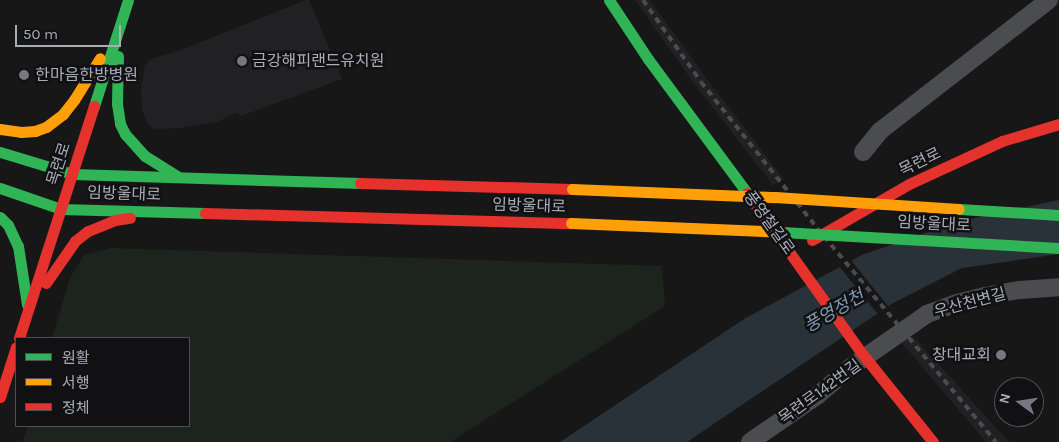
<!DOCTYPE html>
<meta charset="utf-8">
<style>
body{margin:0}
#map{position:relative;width:1059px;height:442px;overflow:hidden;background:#171717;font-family:Karla,"Noto Sans KR",sans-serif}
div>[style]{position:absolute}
.built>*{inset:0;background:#212123}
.green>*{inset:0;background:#1d241e}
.water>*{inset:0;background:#2a3239}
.pier>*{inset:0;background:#171717;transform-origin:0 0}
.street>*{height:18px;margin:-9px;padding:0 9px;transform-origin:9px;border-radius:9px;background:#4b4c50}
.fast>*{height:11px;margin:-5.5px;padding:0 5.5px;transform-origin:5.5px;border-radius:5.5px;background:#30b455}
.slow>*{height:11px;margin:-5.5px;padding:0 5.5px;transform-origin:5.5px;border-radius:5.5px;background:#ff9f0a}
.jam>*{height:11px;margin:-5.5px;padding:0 5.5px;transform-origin:5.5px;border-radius:5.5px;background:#e5322d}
.rail>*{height:4px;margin-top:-2px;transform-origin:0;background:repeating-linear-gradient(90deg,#4b4c4f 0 6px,transparent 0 11px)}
.fast-bridge>*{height:11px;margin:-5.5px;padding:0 5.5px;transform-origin:5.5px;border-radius:5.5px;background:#30b455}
.slow-bridge>*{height:11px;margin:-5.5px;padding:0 5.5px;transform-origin:5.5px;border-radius:5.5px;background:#ff9f0a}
.dots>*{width:14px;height:14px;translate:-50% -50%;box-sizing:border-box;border:2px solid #111113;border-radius:50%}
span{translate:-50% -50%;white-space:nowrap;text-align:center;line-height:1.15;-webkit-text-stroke:5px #111113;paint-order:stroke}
.poi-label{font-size:16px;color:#a8adb8}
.left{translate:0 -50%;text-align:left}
.right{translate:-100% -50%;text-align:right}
.street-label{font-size:16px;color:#a8adb8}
.water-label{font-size:18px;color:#7f9bb3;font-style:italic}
.legend{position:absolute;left:15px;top:337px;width:175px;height:90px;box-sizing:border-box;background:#111113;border:1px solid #4d4f55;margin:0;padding:6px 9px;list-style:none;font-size:15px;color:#a8adb8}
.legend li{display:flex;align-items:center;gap:10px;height:25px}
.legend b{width:25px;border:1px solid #4d4f55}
.north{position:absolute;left:994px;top:377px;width:50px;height:50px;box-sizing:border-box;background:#111113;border:1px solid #4d4f55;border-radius:50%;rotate:284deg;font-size:14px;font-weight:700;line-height:20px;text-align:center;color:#a8adb8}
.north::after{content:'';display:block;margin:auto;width:18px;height:22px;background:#757880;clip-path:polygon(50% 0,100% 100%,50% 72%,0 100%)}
.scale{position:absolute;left:15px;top:25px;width:106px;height:22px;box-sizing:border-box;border:2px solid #a8adb8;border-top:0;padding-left:6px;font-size:15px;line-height:18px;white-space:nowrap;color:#a8adb8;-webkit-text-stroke:4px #111113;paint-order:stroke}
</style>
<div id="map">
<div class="built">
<i style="clip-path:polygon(306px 0,309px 0,342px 79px,241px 116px,236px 113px,219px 121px,181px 128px,155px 129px,148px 125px,142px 109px,141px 89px,145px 65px,153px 58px,181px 50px)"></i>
<i style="clip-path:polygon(635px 0,650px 0,706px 78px,783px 178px,773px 185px,695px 85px)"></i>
<i style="clip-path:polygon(913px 336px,953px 380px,1009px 442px,986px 442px,901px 342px)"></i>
</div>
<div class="green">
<i style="clip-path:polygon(111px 248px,662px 266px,665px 306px,450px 442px,23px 442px,28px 426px,189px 426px,189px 338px,52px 338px,70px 278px,84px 255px)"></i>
</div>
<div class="water">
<i style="clip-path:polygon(1059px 200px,1059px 254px,962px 268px,893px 303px,687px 442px,560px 442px,744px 319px,862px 255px,957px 222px)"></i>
</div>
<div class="pier">
<i style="left:850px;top:259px;width:63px;height:13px;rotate:51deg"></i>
</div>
<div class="street">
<i style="left:863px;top:152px;width:27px;rotate:-51deg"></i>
<i style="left:880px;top:131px;width:214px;rotate:-37.8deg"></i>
<i style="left:750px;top:442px;width:83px;rotate:-34.7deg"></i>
<i style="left:818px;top:395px;width:43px;rotate:-40.3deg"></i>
<i style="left:851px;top:367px;width:93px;rotate:-34.9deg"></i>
<i style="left:927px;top:314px;width:32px;rotate:-20deg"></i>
<i style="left:957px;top:303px;width:29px;rotate:-14deg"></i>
<i style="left:985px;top:296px;width:36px;rotate:-10deg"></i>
<i style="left:1020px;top:290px;width:39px;rotate:-4deg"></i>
</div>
<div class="fast">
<i style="left:609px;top:0;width:71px;rotate:56.5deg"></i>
<i style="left:648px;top:59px;width:167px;rotate:53.5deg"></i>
<i style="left:118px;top:56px;width:48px;rotate:91.2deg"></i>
<i style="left:117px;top:104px;width:20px;rotate:81deg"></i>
<i style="left:120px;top:124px;width:11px;rotate:63deg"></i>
<i style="left:125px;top:134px;width:30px;rotate:48deg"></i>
<i style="left:145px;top:156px;width:39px;rotate:32deg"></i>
<i style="left:94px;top:106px;width:111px;rotate:-72.2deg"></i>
<i style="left:0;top:152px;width:76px;rotate:16.8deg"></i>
<i style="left:73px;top:174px;width:287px;rotate:1.8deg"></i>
<i style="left:0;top:188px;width:65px;rotate:19deg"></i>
<i style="left:61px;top:209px;width:144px;rotate:1.6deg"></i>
<i style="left:0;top:217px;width:11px;rotate:45deg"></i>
<i style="left:8px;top:225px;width:23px;rotate:65deg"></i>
<i style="left:18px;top:246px;width:59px;rotate:81.2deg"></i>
</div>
<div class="slow">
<i style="left:0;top:129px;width:21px;rotate:8deg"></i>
<i style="left:21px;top:132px;width:14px;rotate:-4deg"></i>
<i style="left:35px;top:131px;width:12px;rotate:-20deg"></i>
<i style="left:46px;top:127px;width:21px;rotate:-37deg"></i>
<i style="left:63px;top:114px;width:18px;rotate:-52deg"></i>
<i style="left:74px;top:100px;width:49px;rotate:-58.2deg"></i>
</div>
<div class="jam">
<i style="left:360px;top:183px;width:212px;rotate:1.6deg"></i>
<i style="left:747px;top:193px;width:194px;rotate:54.4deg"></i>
<i style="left:860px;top:351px;width:117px;rotate:51.3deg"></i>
<i style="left:205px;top:213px;width:366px;rotate:1.6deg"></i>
<i style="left:812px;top:240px;width:112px;rotate:-30deg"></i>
<i style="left:909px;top:184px;width:102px;rotate:-24.8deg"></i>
<i style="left:1002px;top:141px;width:59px;rotate:-16.6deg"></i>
<i style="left:46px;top:283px;width:51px;rotate:-55.4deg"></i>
<i style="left:75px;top:241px;width:16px;rotate:-38deg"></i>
<i style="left:88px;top:231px;width:29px;rotate:-22deg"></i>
<i style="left:115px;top:220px;width:15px;rotate:-8deg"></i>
<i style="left:19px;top:338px;width:244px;rotate:-72.1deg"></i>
<i style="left:0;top:397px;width:52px;rotate:-72.3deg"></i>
</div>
<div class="rail">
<i style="left:643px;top:0;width:100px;rotate:54.7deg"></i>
<i style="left:701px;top:82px;width:186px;rotate:51.5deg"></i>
<i style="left:817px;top:228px;width:279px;rotate:50.1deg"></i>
</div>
<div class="fast-bridge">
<i style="left:959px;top:209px;width:100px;rotate:3.4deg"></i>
<i style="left:782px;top:232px;width:277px;rotate:3.3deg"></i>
</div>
<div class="slow-bridge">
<i style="left:572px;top:189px;width:203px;rotate:2.3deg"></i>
<i style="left:775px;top:197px;width:184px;rotate:3.7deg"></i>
<i style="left:571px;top:223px;width:211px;rotate:2.4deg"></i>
</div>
<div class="dots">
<i style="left:242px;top:61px;background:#757880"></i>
<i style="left:24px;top:75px;background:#757880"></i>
<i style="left:1001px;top:355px;background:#757880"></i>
</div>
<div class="poi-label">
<span class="left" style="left:252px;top:61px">금강해피랜드유치원</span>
<span class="left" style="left:35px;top:75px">한마음한방병원</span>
<span class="right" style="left:991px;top:355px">창대교회</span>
</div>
<div class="street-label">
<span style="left:920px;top:162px;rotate:-26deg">목련로</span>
<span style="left:59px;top:164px;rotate:-72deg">목련로</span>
<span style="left:124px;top:194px;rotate:2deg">임방울대로</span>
<span style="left:529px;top:206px;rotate:2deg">임방울대로</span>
<span style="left:769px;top:223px;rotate:54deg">풍영철길로</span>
<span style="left:934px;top:224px;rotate:3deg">임방울대로</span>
<span style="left:970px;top:303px;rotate:-15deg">우산천변길</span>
<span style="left:820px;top:392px;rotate:-36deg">목련로142번길</span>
</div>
<div class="water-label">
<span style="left:834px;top:311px;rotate:-30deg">풍영정천</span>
</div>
<ul class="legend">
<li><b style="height:6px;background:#30b455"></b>원활</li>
<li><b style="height:6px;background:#ff9f0a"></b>서행</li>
<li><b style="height:6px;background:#e5322d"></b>정체</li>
</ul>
<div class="north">N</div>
<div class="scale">50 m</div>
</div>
